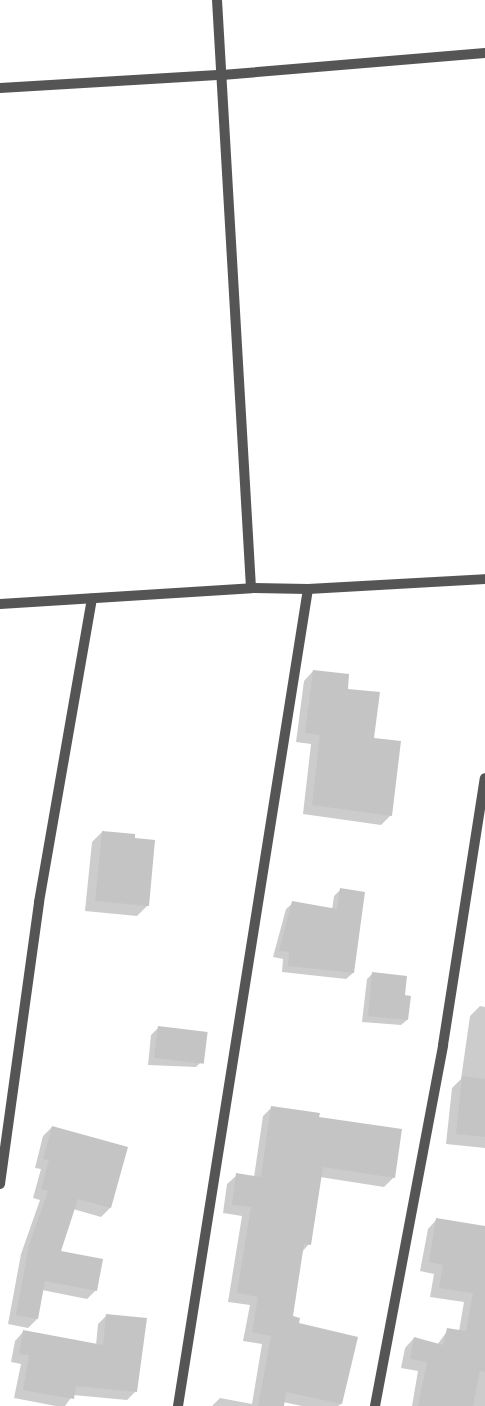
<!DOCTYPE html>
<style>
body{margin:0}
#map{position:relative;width:485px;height:1406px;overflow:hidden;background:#fff;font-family:"Exo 2",sans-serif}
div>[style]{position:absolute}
.shadow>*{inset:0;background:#0003}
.building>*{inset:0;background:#c4c4c4;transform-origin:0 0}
.street>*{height:10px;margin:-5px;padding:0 5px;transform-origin:5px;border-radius:5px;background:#555}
span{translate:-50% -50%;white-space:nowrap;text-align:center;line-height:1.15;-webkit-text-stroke:4px #fff;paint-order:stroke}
</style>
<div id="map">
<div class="shadow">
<i style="clip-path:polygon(313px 671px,346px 690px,391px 815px,381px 825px,303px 814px,311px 744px,296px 742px,304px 681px)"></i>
<i style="clip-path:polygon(102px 832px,148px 905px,137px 916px,85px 911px,92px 842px)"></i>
<i style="clip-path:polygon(340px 890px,353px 973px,346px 979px,282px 972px,283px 959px,273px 957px,286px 909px,293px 903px,332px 910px,334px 896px)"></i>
<i style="clip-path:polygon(372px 974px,404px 996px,407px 1020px,401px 1025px,362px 1022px,367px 979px)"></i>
<i style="clip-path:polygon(480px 1006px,485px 1007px,485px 1148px,446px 1144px,452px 1088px,461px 1079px,470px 1016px)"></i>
<i style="clip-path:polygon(158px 1028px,203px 1060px,196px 1067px,148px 1065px,151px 1035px)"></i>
<i style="clip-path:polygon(272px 1107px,318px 1118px,394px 1177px,384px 1187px,320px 1177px,309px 1244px,302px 1252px,291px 1318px,341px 1404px,338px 1406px,302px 1406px,283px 1402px,283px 1406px,212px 1406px,220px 1398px,252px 1404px,262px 1344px,243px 1341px,250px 1305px,228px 1302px,242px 1216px,223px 1213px,227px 1184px,237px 1175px,254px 1177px,263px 1116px)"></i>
<i style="clip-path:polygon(52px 1127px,127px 1148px,110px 1208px,101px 1217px,73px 1209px,59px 1252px,96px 1290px,87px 1299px,42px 1290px,37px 1319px,28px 1328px,8px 1324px,21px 1254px,40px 1200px,33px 1198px,41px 1169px,35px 1168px,43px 1136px)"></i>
<i style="clip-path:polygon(437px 1219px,485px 1227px,485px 1406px,412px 1406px,418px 1371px,401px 1368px,405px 1348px,414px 1338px,437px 1345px,448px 1330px,459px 1331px,464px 1302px,430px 1297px,434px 1274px,420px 1271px,428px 1229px)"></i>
<i style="clip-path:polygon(107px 1315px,136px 1391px,127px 1400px,73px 1395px,65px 1406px,56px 1406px,14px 1398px,21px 1364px,11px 1362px,15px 1341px,23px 1332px,96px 1345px,98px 1324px)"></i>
</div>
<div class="building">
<i style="clip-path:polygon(313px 670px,349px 674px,348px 689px,380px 692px,374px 738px,401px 741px,392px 816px,312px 805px,320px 735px,305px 733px)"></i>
<i style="clip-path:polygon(102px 831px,135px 834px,135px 838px,155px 840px,149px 906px,95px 901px)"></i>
<i style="clip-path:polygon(340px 888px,365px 892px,354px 973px,288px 966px,289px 952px,279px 951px,292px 901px,337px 909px)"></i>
<i style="clip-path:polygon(372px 972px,407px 976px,405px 995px,411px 996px,408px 1020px,368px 1016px)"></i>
<i style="left:158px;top:1026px;width:50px;height:32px;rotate:7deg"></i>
<i style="clip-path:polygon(462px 1076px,485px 1079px,485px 1137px,456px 1134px)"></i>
<i style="clip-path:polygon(271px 1106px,320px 1113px,319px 1117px,402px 1129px,395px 1178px,323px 1167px,311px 1245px,304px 1244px,293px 1316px,300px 1318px,299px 1323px,358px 1337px,342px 1404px,286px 1392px,284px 1406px,258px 1406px,271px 1336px,252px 1332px,258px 1297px,237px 1293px,251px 1207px,232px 1205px,236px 1173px,261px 1177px)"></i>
<i style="clip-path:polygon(52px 1126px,128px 1147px,111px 1208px,78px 1199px,61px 1251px,103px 1259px,97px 1291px,45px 1281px,38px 1319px,16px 1315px,29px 1245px,48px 1191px,41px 1189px,49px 1160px,43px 1159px)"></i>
<i style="clip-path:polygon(436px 1218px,485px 1226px,485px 1372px,480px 1371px,473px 1406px,418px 1406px,427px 1362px,410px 1359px,414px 1337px,443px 1345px,447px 1328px,466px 1331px,473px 1293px,439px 1288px,443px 1265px,429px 1262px)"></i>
<i style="clip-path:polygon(106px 1314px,147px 1318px,137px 1392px,76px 1386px,74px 1399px,23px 1390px,29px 1355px,19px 1354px,23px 1330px,103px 1345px)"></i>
</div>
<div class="street">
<i style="left:217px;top:0;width:589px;rotate:86.69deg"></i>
<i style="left:0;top:88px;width:222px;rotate:-3.4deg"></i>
<i style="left:222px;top:75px;width:264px;rotate:-4.8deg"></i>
<i style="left:0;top:604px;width:252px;rotate:-3.6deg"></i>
<i style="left:251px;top:588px;width:57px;rotate:1deg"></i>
<i style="left:308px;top:589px;width:177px;rotate:-3.2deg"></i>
<i style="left:0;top:1184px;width:285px;rotate:-82.1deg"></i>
<i style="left:39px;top:902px;width:308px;rotate:-80.1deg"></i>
<i style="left:178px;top:1406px;width:827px;rotate:-80.96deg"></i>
<i style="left:375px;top:1406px;width:367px;rotate:-79.3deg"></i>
<i style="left:443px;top:1045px;width:270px;rotate:-81.1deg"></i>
</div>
</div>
